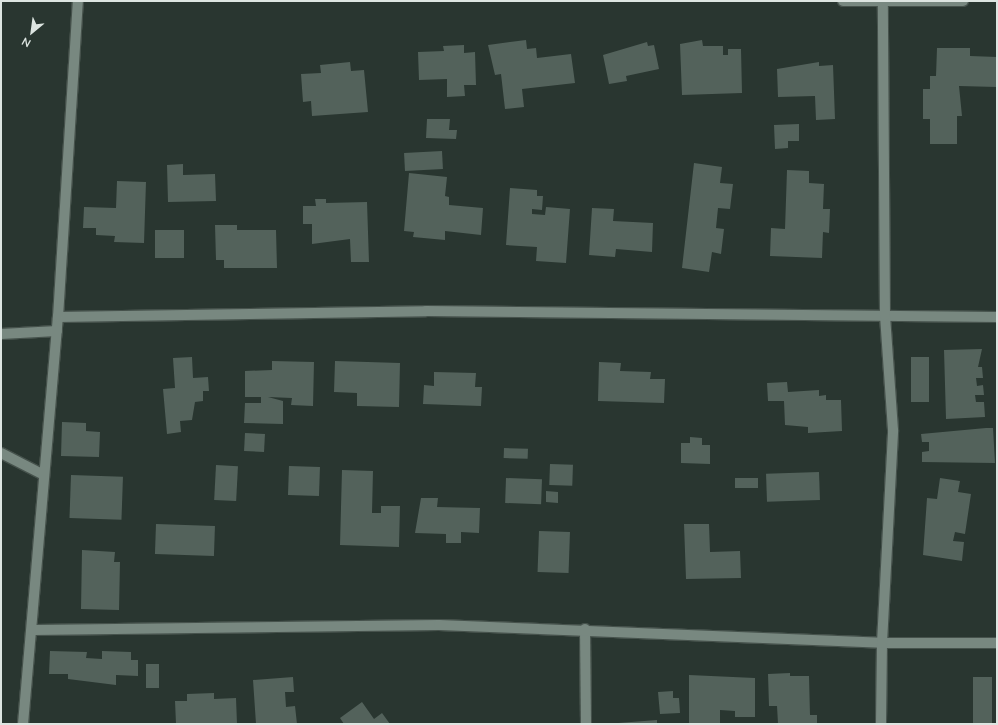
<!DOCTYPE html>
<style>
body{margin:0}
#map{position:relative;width:998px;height:725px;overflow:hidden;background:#293630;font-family:Mulish,sans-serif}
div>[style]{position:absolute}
.building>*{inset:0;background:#53625b;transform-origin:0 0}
.roads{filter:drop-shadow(1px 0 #46524c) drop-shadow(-1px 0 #46524c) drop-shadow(0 1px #46524c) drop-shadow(0 -1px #46524c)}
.minor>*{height:10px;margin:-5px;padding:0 5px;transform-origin:5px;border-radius:5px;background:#788880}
span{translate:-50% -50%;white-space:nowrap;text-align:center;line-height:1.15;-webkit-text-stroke:3px #293630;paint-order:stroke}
.frame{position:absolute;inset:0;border:2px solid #dde5e1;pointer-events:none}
.north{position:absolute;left:12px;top:12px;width:40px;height:40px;-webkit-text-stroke:3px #293630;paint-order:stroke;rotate:209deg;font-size:11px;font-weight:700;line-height:16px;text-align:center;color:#dde5e1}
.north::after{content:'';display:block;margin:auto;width:14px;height:18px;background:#dde5e1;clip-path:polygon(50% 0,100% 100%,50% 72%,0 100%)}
</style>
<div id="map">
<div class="building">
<i style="clip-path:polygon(526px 40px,527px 49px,536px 48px,537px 58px,571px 54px,575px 83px,522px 89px,524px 107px,505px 109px,501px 74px,495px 75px,488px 45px)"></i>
<i style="clip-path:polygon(702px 40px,703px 46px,723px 46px,723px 55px,728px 55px,728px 49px,741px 49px,742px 93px,682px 95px,680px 44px)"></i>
<i style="clip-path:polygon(647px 42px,648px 46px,654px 45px,659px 69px,626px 76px,627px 81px,609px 84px,603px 55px)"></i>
<i style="clip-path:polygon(464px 45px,464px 53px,475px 52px,476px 85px,464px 85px,465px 96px,447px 97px,447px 79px,419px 80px,418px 52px,444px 51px,443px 46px)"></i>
<i style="clip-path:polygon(937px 48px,970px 48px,970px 56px,997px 57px,997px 87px,959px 86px,962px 116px,957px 116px,957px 144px,930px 144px,930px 119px,923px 119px,923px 89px,930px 89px,930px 76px,936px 76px)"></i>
<i style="clip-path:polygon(350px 62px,351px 71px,364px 70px,368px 112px,312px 116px,311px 101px,303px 102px,301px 74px,321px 73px,320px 65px)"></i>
<i style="clip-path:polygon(819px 62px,819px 66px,833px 65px,835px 119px,816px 120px,815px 96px,778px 97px,777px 69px)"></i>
<i style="clip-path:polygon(427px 119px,450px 119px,449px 130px,457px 130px,456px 139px,426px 138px)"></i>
<i style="clip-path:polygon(799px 124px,799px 141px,788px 141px,788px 148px,775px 149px,774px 125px)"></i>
<i style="left:442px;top:151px;width:18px;height:38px;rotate:87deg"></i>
<i style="clip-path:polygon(694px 163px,722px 167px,720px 183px,733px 184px,730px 209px,718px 208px,716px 228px,724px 229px,721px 254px,712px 252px,709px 272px,682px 268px)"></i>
<i style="clip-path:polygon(183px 164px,183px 175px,215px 174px,216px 201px,168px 202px,167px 165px)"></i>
<i style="clip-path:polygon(787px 170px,809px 171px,809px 183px,824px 184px,823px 209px,830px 209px,829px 233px,823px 232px,822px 258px,770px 256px,771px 228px,785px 229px)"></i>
<i style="clip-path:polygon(409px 173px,447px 177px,445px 196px,449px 197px,449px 205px,483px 208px,481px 235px,445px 231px,445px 240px,413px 237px,414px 232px,404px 231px)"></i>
<i style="clip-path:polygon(117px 181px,146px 182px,144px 243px,114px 242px,115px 236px,96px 235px,96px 228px,83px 228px,84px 207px,116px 208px)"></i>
<i style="clip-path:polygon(510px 188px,537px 190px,537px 196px,543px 196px,542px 210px,532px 209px,532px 214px,545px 215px,546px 207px,570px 209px,566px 263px,536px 261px,537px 247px,506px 245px)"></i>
<i style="clip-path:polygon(315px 199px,326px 199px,326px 203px,367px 202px,369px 262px,351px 262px,350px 239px,312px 244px,312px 224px,303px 224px,303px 206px,316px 206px)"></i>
<i style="clip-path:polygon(592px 208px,614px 209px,613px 221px,653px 223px,652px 252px,616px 249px,615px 257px,589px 255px)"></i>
<i style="clip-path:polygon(215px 225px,237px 225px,237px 230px,276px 230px,277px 268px,224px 268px,224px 260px,216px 260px)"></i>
<i style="left:155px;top:230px;width:29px;height:28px"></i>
<i style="clip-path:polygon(982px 349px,978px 367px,982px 367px,983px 378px,976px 378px,977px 386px,983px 385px,984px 395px,975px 395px,976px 402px,984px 402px,985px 417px,946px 419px,944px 350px)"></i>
<i style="clip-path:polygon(192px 357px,193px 378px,208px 377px,209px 391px,203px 391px,203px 401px,195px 402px,192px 420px,180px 421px,181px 432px,167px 434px,163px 389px,175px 388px,173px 358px)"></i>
<i style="left:911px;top:357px;width:18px;height:45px"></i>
<i style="clip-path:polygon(272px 361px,314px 362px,313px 406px,291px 405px,292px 398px,268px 397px,283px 401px,283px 424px,244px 423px,245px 403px,261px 403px,261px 397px,245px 397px,245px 371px,272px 370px)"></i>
<i style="clip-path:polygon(335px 361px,400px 363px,399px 407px,357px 406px,357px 393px,334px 392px)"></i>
<i style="clip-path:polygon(599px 362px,621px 363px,620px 371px,651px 372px,650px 379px,665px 379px,664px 403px,598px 401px)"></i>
<i style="clip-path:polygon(434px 372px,476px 373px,475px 387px,482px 387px,481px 406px,423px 404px,424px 385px,434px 386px)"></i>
<i style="clip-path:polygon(787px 382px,788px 392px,819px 390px,819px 396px,826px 395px,826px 400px,841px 400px,842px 431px,808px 433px,808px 427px,785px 425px,784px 401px,768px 401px,767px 383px)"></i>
<i style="clip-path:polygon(62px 422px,86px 423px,86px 431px,100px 432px,99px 457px,61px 456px)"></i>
<i style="clip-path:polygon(986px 428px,993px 428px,995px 463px,922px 462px,922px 452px,929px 451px,929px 442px,922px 442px,921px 434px)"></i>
<i style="left:245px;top:433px;width:20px;height:18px;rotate:3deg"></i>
<i style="clip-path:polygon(690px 437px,702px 438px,702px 445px,710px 445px,710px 464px,681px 463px,681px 443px,690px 443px)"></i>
<i style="left:504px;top:448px;width:24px;height:10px;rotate:2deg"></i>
<i style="left:550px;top:464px;width:23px;height:21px;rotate:2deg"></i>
<i style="left:216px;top:465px;width:22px;height:35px;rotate:3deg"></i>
<i style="left:289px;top:466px;width:31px;height:29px;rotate:2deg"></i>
<i style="clip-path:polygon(342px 470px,373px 471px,372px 513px,381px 513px,381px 506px,400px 506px,399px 547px,340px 545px)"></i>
<i style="left:819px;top:472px;width:28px;height:53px;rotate:88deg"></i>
<i style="left:71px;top:475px;width:52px;height:43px;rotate:2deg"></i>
<i style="left:506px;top:478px;width:36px;height:25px;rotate:2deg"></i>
<i style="left:735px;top:478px;width:23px;height:10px"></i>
<i style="clip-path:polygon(940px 478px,960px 481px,958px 492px,971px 494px,965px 534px,955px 532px,953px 541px,964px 542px,962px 561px,923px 555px,927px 498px,937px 499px)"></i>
<i style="clip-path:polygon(546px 491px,558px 492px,558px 503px,546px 502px)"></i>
<i style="clip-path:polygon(421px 498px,438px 498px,437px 507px,480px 508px,479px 533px,461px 532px,461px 543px,446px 543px,446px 534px,415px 533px)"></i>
<i style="left:156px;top:524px;width:59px;height:30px;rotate:2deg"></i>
<i style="clip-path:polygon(684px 524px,709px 524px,710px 552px,740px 551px,741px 578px,686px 579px)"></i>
<i style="left:539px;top:531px;width:31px;height:41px;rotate:2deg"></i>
<i style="clip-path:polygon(82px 550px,115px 552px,114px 562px,120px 562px,119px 610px,81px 609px)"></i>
<i style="clip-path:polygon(50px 651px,87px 652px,86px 658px,102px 659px,102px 651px,131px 652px,131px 660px,138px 660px,138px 676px,116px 675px,116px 685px,68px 679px,68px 674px,49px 674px)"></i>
<i style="left:146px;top:664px;width:13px;height:24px"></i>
<i style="clip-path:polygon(790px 673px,790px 676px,809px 676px,810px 715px,817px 715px,817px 724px,778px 724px,777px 706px,769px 706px,768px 674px)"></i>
<i style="clip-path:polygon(689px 675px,755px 678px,755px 717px,735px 717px,735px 711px,720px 710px,720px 724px,689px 724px)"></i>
<i style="clip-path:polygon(293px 677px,294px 692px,285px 692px,286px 707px,295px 706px,297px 724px,256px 724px,253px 680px)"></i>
<i style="left:973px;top:677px;width:19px;height:47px"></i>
<i style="clip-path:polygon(673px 691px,673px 698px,679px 698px,680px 713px,660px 714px,658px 692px)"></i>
<i style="clip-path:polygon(214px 693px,214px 699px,236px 698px,237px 724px,176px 724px,175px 701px,187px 701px,187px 694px)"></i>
<i style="clip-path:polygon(362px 702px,374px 719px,382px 713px,390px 724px,344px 724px,340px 718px)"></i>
<i style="clip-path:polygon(657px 720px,657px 724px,618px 724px,618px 723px)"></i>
</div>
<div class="roads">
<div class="minor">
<i style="left:843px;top:1px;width:120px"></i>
<i style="left:58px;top:317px;width:368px;rotate:-0.9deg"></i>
<i style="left:426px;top:311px;width:571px;rotate:0.6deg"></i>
<i style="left:1px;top:334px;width:56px;rotate:-3.1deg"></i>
<i style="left:1px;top:453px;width:48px;rotate:27.1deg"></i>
<i style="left:585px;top:629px;width:95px;rotate:89.4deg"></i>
<i style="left:34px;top:630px;width:405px;rotate:-0.7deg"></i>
<i style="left:439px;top:625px;width:443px;rotate:2.3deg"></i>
<i style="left:882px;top:643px;width:115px"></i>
<i style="left:23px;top:724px;width:409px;rotate:-85.1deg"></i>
<i style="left:58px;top:317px;width:317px;rotate:-86.4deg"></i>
<i style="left:881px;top:724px;width:81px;rotate:-89.3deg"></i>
<i style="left:882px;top:643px;width:213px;rotate:-87deg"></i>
<i style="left:893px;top:430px;width:115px;rotate:-94deg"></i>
<i style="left:885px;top:315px;width:312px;rotate:-90.4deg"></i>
</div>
</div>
<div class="frame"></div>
<div class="north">N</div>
</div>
